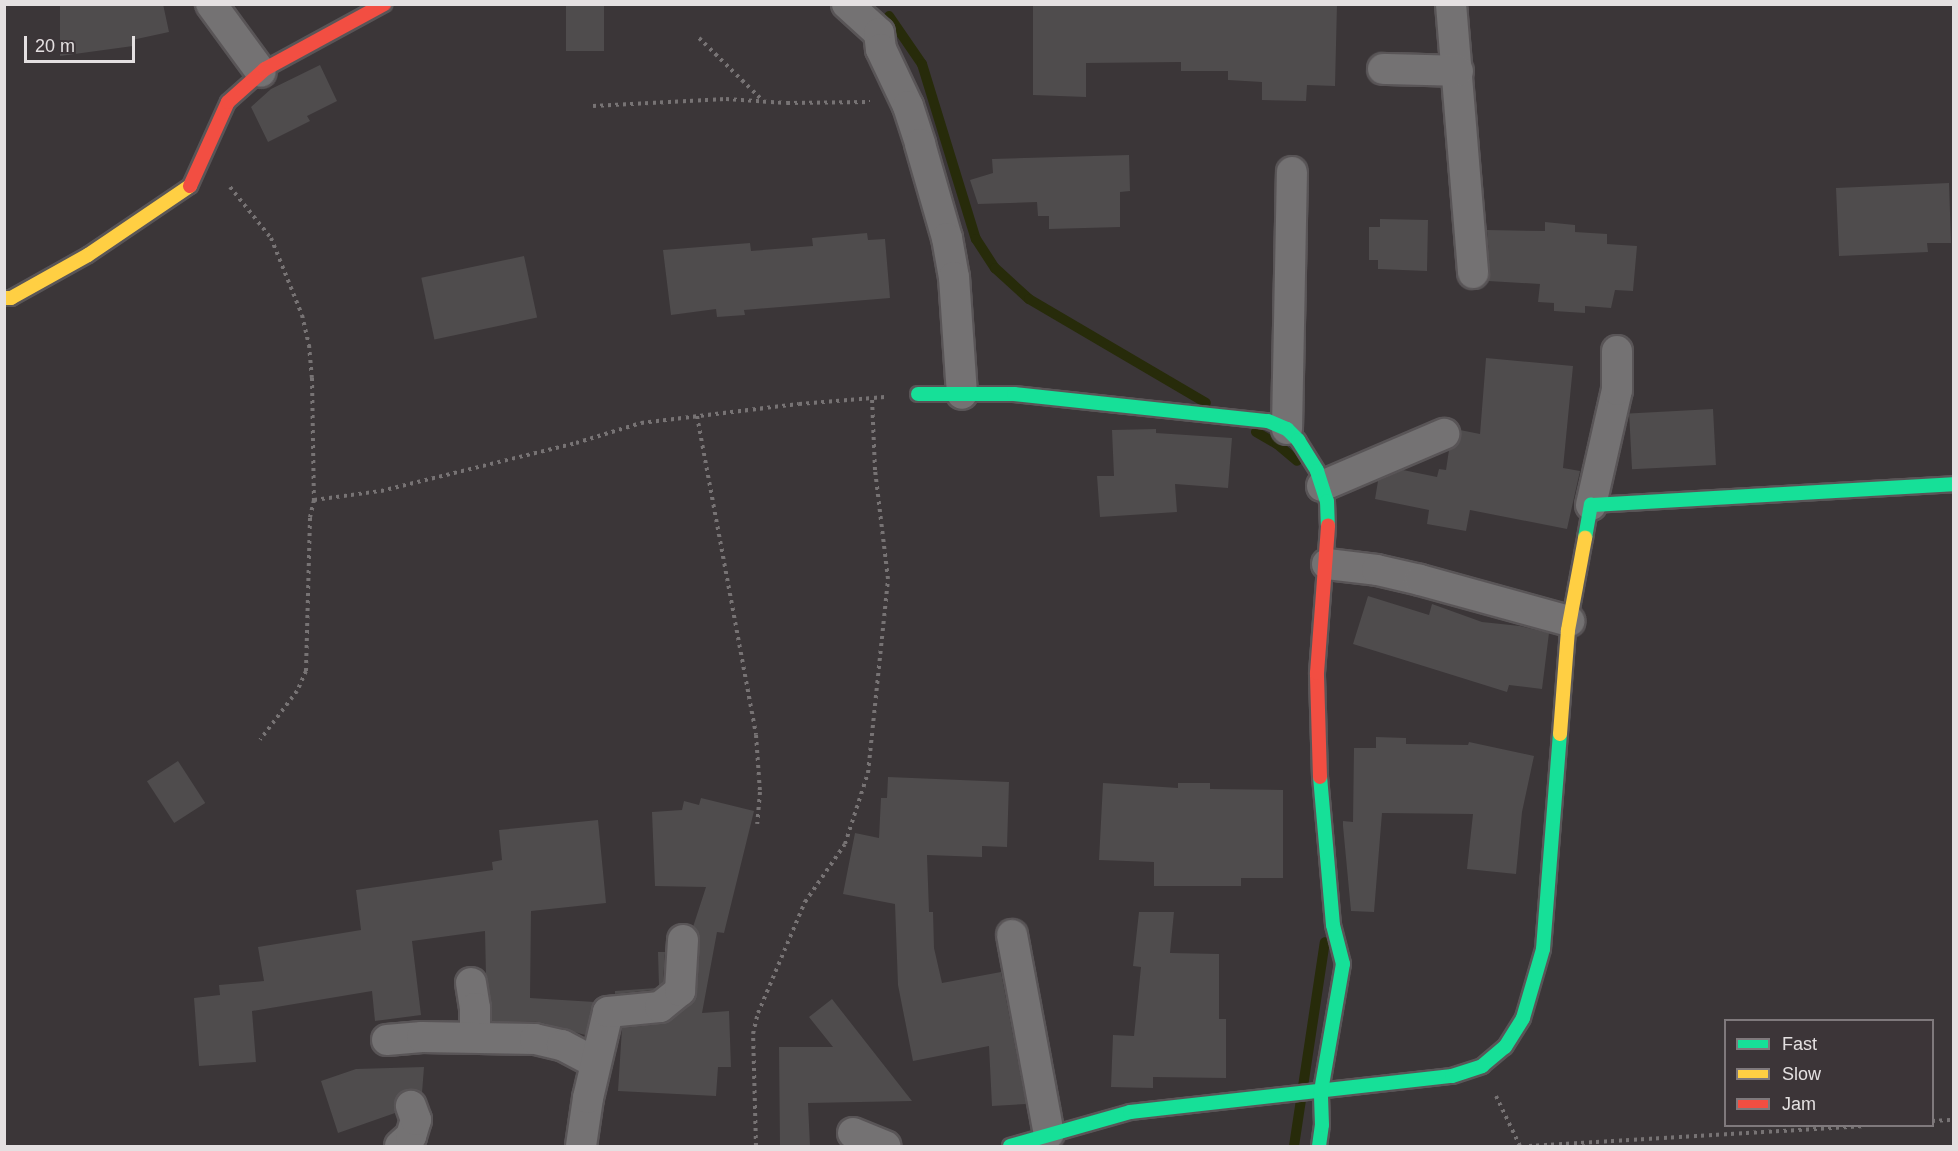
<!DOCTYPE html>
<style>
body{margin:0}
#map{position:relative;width:1958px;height:1151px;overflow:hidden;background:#3b3638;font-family:Helvetica,sans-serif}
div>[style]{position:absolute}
.stream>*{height:10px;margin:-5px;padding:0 5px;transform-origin:5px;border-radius:5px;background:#272b0a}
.building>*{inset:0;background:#4f4c4d;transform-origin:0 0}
.path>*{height:4px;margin-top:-2px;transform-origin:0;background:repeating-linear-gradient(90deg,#777374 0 3px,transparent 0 7.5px)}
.roads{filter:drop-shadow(2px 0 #595557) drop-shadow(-2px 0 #595557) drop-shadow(0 2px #595557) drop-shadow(0 -2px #595557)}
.street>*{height:30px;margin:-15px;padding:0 15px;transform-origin:15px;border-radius:15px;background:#747273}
.fast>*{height:14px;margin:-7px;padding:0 7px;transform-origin:7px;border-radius:7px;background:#16e098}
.slow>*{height:14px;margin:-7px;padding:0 7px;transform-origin:7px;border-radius:7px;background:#ffcf43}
.jam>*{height:14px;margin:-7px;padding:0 7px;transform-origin:7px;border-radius:7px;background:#f24e42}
span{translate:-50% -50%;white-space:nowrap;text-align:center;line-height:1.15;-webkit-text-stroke:6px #3c3538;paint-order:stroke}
.frame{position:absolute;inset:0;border:6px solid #e4e0e1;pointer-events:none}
.legend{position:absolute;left:1724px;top:1019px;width:210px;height:108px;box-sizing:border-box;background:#3c3538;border:2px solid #7f797c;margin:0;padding:8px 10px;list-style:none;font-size:18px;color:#e4e0e1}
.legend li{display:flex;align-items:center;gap:12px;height:30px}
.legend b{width:30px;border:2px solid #7f797c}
.scale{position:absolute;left:24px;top:36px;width:111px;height:27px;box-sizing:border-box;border:3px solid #e4e0e1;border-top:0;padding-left:8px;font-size:18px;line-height:21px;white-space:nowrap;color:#e4e0e1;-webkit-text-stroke:4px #3c3538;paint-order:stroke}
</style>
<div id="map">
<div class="stream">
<i style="left:889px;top:16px;width:58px;rotate:55.5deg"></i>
<i style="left:922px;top:64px;width:183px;rotate:72.9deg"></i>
<i style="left:976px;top:239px;width:35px;rotate:57deg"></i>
<i style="left:995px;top:268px;width:46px;rotate:42.4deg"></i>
<i style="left:1029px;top:299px;width:205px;rotate:30.4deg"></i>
<i style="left:1256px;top:432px;width:24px;rotate:30deg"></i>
<i style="left:1277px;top:444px;width:26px;rotate:40deg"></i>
<i style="left:1294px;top:1146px;width:206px;rotate:-81.4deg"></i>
</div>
<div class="building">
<i style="clip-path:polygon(60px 4px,163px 4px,169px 32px,132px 40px,133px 46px,60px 56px)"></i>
<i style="left:566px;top:4px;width:38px;height:47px"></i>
<i style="clip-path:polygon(1033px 4px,1337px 4px,1335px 86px,1307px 85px,1306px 101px,1262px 100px,1262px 82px,1228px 80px,1228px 71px,1181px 71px,1181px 62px,1086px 63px,1086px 97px,1033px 95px)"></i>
<i style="clip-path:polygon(320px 65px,337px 101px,307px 116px,310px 121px,268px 142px,251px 107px,271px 89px)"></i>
<i style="clip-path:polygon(1129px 155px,1130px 191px,1120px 192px,1120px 227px,1049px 229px,1049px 216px,1038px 216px,1037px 202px,978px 204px,970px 180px,993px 173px,992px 159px)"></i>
<i style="clip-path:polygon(1949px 183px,1951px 243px,1927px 243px,1928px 252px,1839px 256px,1836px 188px)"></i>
<i style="clip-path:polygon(1380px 219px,1428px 220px,1427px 271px,1378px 269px,1378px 260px,1369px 260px,1369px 227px,1380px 227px)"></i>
<i style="clip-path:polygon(1545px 222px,1575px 225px,1575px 232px,1607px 234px,1607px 244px,1637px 246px,1633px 291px,1615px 290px,1611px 308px,1585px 306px,1585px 313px,1554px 311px,1554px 303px,1538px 302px,1540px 284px,1488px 281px,1490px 272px,1487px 230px,1545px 231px)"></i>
<i style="clip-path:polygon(867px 233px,868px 240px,885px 239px,890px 298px,744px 310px,745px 315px,717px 317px,716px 309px,671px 315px,663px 250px,750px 243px,751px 251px,813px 246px,812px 238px)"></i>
<i style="left:524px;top:256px;width:63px;height:105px;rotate:78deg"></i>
<i style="clip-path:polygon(1486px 358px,1573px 366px,1563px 468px,1580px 471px,1567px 529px,1470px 510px,1466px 531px,1427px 524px,1429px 510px,1375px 499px,1378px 481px,1403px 470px,1437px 477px,1439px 469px,1446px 470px,1449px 450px,1458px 444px,1460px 430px,1480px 434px)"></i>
<i style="left:1713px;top:409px;width:56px;height:84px;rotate:87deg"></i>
<i style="clip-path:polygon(1156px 429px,1156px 433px,1232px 438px,1228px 488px,1175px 484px,1177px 512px,1100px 517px,1097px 476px,1114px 476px,1112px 430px)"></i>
<i style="clip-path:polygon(1368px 596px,1429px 615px,1432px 604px,1482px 622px,1520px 626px,1549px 633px,1542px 689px,1509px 685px,1507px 692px,1353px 644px)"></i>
<i style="clip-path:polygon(1376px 737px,1406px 738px,1406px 744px,1468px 745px,1469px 742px,1534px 756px,1522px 812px,1516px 874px,1467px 869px,1473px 814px,1382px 813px,1374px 912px,1351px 911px,1343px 826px,1343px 821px,1353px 822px,1354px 748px,1376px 748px)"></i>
<i style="left:178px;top:761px;width:50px;height:37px;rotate:57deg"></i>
<i style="clip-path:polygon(888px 777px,1009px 782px,1007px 847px,982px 846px,982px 857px,927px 855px,929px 912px,933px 912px,934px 948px,942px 983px,1001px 972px,1026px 1104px,992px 1106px,989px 1046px,913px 1061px,898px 985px,895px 904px,843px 894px,855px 833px,879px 838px,881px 798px,887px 798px)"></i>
<i style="clip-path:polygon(1103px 783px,1178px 788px,1178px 783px,1210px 783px,1210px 789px,1283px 790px,1283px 878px,1241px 878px,1241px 886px,1154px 886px,1154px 862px,1099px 860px)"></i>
<i style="clip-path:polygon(701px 798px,754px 811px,724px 933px,717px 932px,702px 1013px,729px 1011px,731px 1067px,718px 1067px,716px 1096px,618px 1091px,622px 1028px,662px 1024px,671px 1020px,695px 998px,700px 941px,693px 927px,706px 887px,655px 886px,652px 812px,682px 810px,684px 801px,699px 805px)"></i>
<i style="clip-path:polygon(598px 820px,606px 903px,531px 911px,530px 998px,595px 1002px,585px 1035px,539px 1022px,492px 1021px,486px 976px,485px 931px,412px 941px,421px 1015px,375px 1021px,372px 991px,252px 1011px,256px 1062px,199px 1066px,194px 998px,220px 995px,219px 985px,264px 981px,258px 947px,361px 930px,356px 890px,493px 870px,492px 862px,502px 860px,499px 830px)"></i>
<i style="clip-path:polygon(1139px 912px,1174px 912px,1170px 953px,1219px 954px,1219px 1019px,1226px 1019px,1226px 1078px,1153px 1077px,1153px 1088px,1111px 1087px,1113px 1035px,1134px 1036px,1141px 967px,1133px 966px)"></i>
<i style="clip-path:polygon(658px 952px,665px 952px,663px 982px,659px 986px)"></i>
<i style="clip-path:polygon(656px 988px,653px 990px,615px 994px,615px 991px)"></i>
<i style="clip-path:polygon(832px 999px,912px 1101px,808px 1103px,810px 1146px,780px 1146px,779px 1047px,833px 1047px,809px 1017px)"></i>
<i style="clip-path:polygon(424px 1067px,422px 1093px,414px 1089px,405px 1090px,394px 1102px,395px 1113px,338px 1133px,321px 1081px,356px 1069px)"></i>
</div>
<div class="path">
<i style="left:699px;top:38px;width:90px;rotate:44.5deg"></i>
<i style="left:593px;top:106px;width:133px;rotate:-3deg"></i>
<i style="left:726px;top:99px;width:61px;rotate:3.8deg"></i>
<i style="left:787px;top:103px;width:83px;rotate:-0.7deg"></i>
<i style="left:230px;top:187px;width:65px;rotate:51.2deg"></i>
<i style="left:271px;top:238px;width:83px;rotate:68.1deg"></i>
<i style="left:302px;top:315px;width:31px;rotate:77deg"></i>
<i style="left:309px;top:345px;width:33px;rotate:85deg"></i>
<i style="left:312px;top:378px;width:122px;rotate:89.1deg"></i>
<i style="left:314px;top:500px;width:18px;rotate:103deg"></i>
<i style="left:310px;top:518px;width:153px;rotate:91.5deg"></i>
<i style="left:306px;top:671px;width:22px;rotate:114deg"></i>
<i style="left:297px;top:691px;width:61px;rotate:127.1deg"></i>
<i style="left:697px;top:416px;width:324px;rotate:79.5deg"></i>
<i style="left:756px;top:735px;width:57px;rotate:86deg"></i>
<i style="left:760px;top:792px;width:32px;rotate:95deg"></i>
<i style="left:314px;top:500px;width:68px;rotate:-7.7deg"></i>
<i style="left:381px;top:491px;width:201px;rotate:-13.8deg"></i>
<i style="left:576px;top:443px;width:68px;rotate:-17.1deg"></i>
<i style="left:641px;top:423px;width:159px;rotate:-6.9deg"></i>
<i style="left:799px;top:404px;width:86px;rotate:-4.7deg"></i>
<i style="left:1496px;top:1096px;width:55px;rotate:64.4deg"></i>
<i style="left:1932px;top:1121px;width:22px;rotate:-3deg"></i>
<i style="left:756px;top:1146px;width:112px;rotate:-91.5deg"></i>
<i style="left:753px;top:1034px;width:22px;rotate:-77deg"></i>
<i style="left:758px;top:1013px;width:121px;rotate:-67.1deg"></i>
<i style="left:805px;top:902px;width:70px;rotate:-55.4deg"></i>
<i style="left:845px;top:844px;width:75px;rotate:-72.1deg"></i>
<i style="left:868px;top:773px;width:195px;rotate:-84.1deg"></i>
<i style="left:888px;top:579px;width:110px;rotate:-96.8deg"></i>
<i style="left:875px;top:470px;width:72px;rotate:-92.4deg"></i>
<i style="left:1529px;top:1146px;width:337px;rotate:-3.4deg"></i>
</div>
<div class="roads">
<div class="street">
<i style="left:211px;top:4px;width:84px;rotate:53.7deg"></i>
<i style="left:847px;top:4px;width:43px;rotate:42.2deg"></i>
<i style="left:879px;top:33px;width:16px;rotate:83deg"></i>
<i style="left:881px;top:49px;width:63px;rotate:64.7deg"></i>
<i style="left:908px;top:106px;width:40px;rotate:72deg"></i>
<i style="left:920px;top:144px;width:98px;rotate:74deg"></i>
<i style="left:947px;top:238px;width:40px;rotate:80deg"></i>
<i style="left:954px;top:277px;width:117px;rotate:86.1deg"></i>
<i style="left:1451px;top:4px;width:270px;rotate:85.3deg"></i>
<i style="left:1383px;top:69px;width:75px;rotate:1.5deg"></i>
<i style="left:1287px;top:429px;width:257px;rotate:-88.9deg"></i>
<i style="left:1322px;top:486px;width:133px;rotate:-23.1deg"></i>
<i style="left:1591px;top:505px;width:118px;rotate:-77.3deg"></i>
<i style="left:1617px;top:390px;width:39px;rotate:-90deg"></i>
<i style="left:1327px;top:564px;width:50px;rotate:6.8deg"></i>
<i style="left:1377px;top:570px;width:44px;rotate:13.1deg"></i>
<i style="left:1420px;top:580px;width:155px;rotate:15.4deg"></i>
<i style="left:1012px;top:935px;width:202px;rotate:79.5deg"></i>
<i style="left:471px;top:983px;width:25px;rotate:81deg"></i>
<i style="left:475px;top:1008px;width:29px;rotate:90deg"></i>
<i style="left:387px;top:1040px;width:35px;rotate:-5deg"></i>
<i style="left:422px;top:1037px;width:113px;rotate:1deg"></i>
<i style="left:535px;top:1039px;width:28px;rotate:13deg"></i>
<i style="left:562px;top:1045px;width:38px;rotate:28deg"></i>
<i style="left:853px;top:1133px;width:35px;rotate:22deg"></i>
<i style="left:400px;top:1146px;width:15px;rotate:-42deg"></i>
<i style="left:411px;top:1136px;width:17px;rotate:-73deg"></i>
<i style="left:416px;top:1120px;width:15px;rotate:-110deg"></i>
<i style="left:581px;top:1146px;width:49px;rotate:-81.7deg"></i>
<i style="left:588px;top:1098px;width:88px;rotate:-76.9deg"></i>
<i style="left:608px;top:1012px;width:52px;rotate:-5.5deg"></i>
<i style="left:660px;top:1007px;width:26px;rotate:-39deg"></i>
<i style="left:680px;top:991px;width:51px;rotate:-86.6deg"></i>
</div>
<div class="fast">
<i style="left:918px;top:394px;width:96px"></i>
<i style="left:1014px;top:394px;width:255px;rotate:6.1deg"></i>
<i style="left:1268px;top:421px;width:21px;rotate:23deg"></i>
<i style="left:1287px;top:429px;width:16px;rotate:45deg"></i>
<i style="left:1298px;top:440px;width:36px;rotate:58deg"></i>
<i style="left:1317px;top:471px;width:32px;rotate:72deg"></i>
<i style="left:1327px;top:501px;width:24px;rotate:88deg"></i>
<i style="left:1585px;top:538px;width:34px;rotate:-80deg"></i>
<i style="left:1591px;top:505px;width:364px;rotate:-3.3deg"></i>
<i style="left:1010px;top:1146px;width:125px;rotate:-15.8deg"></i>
<i style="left:1130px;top:1112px;width:324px;rotate:-6.4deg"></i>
<i style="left:1452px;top:1076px;width:32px;rotate:-18deg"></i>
<i style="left:1482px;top:1066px;width:30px;rotate:-40deg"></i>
<i style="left:1505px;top:1047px;width:34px;rotate:-58deg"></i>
<i style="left:1523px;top:1018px;width:72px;rotate:-73.8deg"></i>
<i style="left:1543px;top:949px;width:216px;rotate:-85.5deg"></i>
<i style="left:1319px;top:1146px;width:21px;rotate:-82deg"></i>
<i style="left:1322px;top:1125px;width:34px;rotate:-92deg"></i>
<i style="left:1321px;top:1091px;width:129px;rotate:-80.2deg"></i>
<i style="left:1343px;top:964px;width:40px;rotate:-104.4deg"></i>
<i style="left:1333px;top:925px;width:149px;rotate:-95deg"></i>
</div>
<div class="slow">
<i style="left:4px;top:298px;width:7px"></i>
<i style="left:11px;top:298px;width:88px;rotate:-29.2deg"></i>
<i style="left:88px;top:255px;width:123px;rotate:-34.1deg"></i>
<i style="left:1560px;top:734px;width:104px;rotate:-85.6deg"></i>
<i style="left:1568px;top:630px;width:94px;rotate:-79.5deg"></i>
</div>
<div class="jam">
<i style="left:190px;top:186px;width:92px;rotate:-65.7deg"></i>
<i style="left:228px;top:102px;width:50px;rotate:-41.7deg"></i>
<i style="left:265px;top:69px;width:136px;rotate:-28.6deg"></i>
<i style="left:1320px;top:777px;width:104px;rotate:-91.7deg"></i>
<i style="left:1317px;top:673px;width:148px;rotate:-85.7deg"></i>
</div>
</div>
<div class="frame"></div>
<ul class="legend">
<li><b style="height:8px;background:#16e098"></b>Fast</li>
<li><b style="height:8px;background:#ffcf43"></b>Slow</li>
<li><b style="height:8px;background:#f24e42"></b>Jam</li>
</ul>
<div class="scale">20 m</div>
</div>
